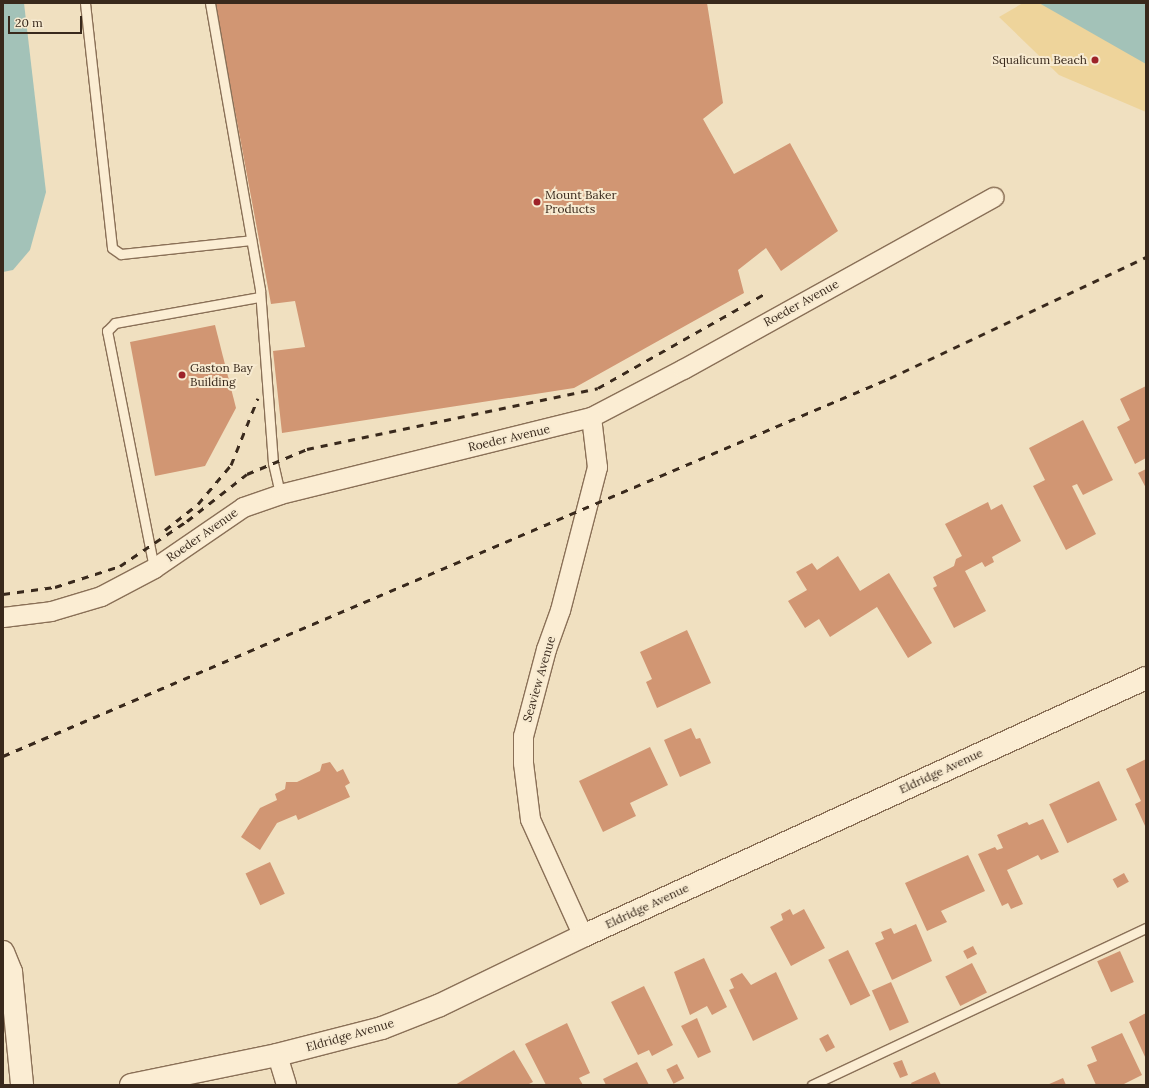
<!DOCTYPE html>
<style>
body{margin:0}
#map{position:relative;width:1149px;height:1088px;overflow:hidden;background:#f0e0c0;font-family:Lora,serif}
div>[style]{position:absolute}
.sand>*{inset:0;background:#eed49b}
.water>*{inset:0;background:#a3c2b8}
.building>*{inset:0;background:#d19673;transform-origin:0 0}
.roads{filter:drop-shadow(1px 0 #8a7057) drop-shadow(-1px 0 #8a7057) drop-shadow(0 1px #8a7057) drop-shadow(0 -1px #8a7057)}
.service>*{height:9px;margin:-4.5px;padding:0 4.5px;transform-origin:4.5px;border-radius:4.5px;background:#fbedd3}
.minor>*{height:19px;margin:-9.5px;padding:0 9.5px;transform-origin:9.5px;border-radius:9.5px;background:#fbedd3}
.tertiary>*{height:22px;margin:-11px;padding:0 11px;transform-origin:11px;border-radius:11px;background:#fbedd3}
.secondary>*{height:22px;margin:-11px;padding:0 11px;transform-origin:11px;border-radius:11px;background:#fbedd3}
.rail>*{height:3px;margin-top:-1.5px;transform-origin:0;background:repeating-linear-gradient(90deg,#39291c 0 7px,transparent 0 14px)}
.dots>*{width:11px;height:11px;translate:-50% -50%;box-sizing:border-box;border:2px solid #f7ead0;border-radius:50%}
span{translate:-50% -50%;white-space:nowrap;text-align:center;line-height:1.15;-webkit-text-stroke:4px #f7ead0;paint-order:stroke}
.poi-label{font-size:12px;color:#39291c}
.right{translate:-100% -50%;text-align:right}
.left{translate:0 -50%;text-align:left}
.street-label{font-size:12px;color:#39291c}
.frame{position:absolute;inset:0;border:4px solid #39291c;pointer-events:none}
.scale{position:absolute;left:8px;top:16px;width:74px;height:18px;box-sizing:border-box;border:2px solid #39291c;border-top:0;padding-left:5px;font-size:12px;line-height:14px;white-space:nowrap;color:#39291c;-webkit-text-stroke:3px #f7ead0;paint-order:stroke}
</style>
<div id="map">
<div class="sand">
<i style="clip-path:polygon(1023px 3px,1042px 3px,1146px 45px,1146px 112px,1059px 75px,999px 17px)"></i>
</div>
<div class="water">
<i style="clip-path:polygon(3px 3px,24px 3px,46px 192px,30px 250px,13px 270px,3px 272px)"></i>
<i style="clip-path:polygon(1039px 3px,1146px 3px,1146px 64px)"></i>
</div>
<div class="building">
<i style="clip-path:polygon(215px 3px,707px 3px,723px 103px,703px 119px,734px 174px,790px 143px,838px 231px,781px 271px,766px 248px,738px 270px,744px 293px,574px 388px,282px 433px,273px 351px,305px 347px,295px 301px,271px 304px)"></i>
<i style="clip-path:polygon(215px 325px,236px 408px,205px 466px,155px 476px,130px 342px)"></i>
<i style="clip-path:polygon(1146px 386px,1146px 458px,1135px 464px,1117px 427px,1130px 420px,1120px 399px)"></i>
<i style="clip-path:polygon(1083px 420px,1113px 480px,1083px 495px,1077px 484px,1072px 486px,1096px 534px,1066px 550px,1033px 486px,1045px 480px,1029px 448px)"></i>
<i style="clip-path:polygon(1146px 469px,1146px 488px,1138px 473px)"></i>
<i style="clip-path:polygon(988px 502px,991px 510px,1002px 504px,1021px 541px,992px 557px,994px 562px,985px 567px,982px 562px,965px 571px,986px 611px,954px 628px,933px 588px,937px 586px,933px 577px,954px 566px,956px 559px,962px 556px,945px 524px)"></i>
<i style="clip-path:polygon(838px 556px,860px 591px,889px 573px,932px 643px,908px 658px,877px 607px,830px 637px,819px 619px,805px 628px,788px 601px,807px 590px,796px 572px,812px 563px,817px 570px)"></i>
<i style="clip-path:polygon(687px 630px,711px 683px,657px 708px,646px 682px,652px 679px,640px 652px)"></i>
<i style="clip-path:polygon(691px 728px,696px 739px,700px 738px,711px 763px,680px 777px,664px 740px)"></i>
<i style="clip-path:polygon(650px 747px,668px 785px,630px 803px,636px 816px,603px 832px,579px 781px)"></i>
<i style="clip-path:polygon(1146px 759px,1146px 828px,1135px 804px,1141px 801px,1126px 769px)"></i>
<i style="clip-path:polygon(330px 762px,337px 772px,343px 769px,350px 783px,345px 786px,350px 797px,298px 820px,296px 815px,277px 823px,260px 850px,241px 837px,260px 808px,277px 800px,275px 794px,285px 789px,286px 782px,297px 782px,320px 771px,322px 764px)"></i>
<i style="left:1099px;top:781px;width:43px;height:55px;rotate:65deg"></i>
<i style="clip-path:polygon(1043px 819px,1059px 852px,1041px 860px,1038px 855px,1007px 870px,1023px 904px,1011px 909px,1008px 903px,1002px 906px,978px 854px,995px 847px,997px 850px,1003px 848px,997px 835px,1027px 822px,1029px 825px)"></i>
<i style="clip-path:polygon(968px 855px,985px 891px,941px 911px,947px 922px,927px 931px,905px 883px)"></i>
<i style="left:270px;top:862px;width:35px;height:27px;rotate:65deg"></i>
<i style="left:1124px;top:873px;width:10px;height:13px;rotate:61deg"></i>
<i style="clip-path:polygon(790px 909px,793px 915px,804px 909px,825px 948px,791px 966px,770px 927px,783px 920px,781px 914px)"></i>
<i style="clip-path:polygon(916px 924px,932px 961px,892px 980px,875px 943px,884px 939px,881px 932px,891px 928px,894px 934px)"></i>
<i style="left:973px;top:946px;width:9px;height:11px;rotate:63deg"></i>
<i style="left:848px;top:950px;width:51px;height:22px;rotate:64deg"></i>
<i style="left:1120px;top:951px;width:34px;height:25px;rotate:66deg"></i>
<i style="clip-path:polygon(704px 958px,727px 1007px,712px 1015px,707px 1006px,690px 1015px,674px 972px)"></i>
<i style="left:972px;top:963px;width:33px;height:30px;rotate:63deg"></i>
<i style="clip-path:polygon(776px 972px,798px 1019px,753px 1041px,729px 990px,734px 988px,730px 979px,742px 973px,751px 985px)"></i>
<i style="left:891px;top:982px;width:44px;height:21px;rotate:66deg"></i>
<i style="clip-path:polygon(644px 986px,673px 1045px,652px 1056px,649px 1050px,638px 1055px,611px 1002px)"></i>
<i style="clip-path:polygon(1146px 1013px,1146px 1059px,1129px 1022px)"></i>
<i style="clip-path:polygon(697px 1018px,711px 1052px,698px 1058px,681px 1026px)"></i>
<i style="clip-path:polygon(567px 1023px,590px 1073px,579px 1078px,583px 1085px,546px 1085px,525px 1044px)"></i>
<i style="clip-path:polygon(1122px 1033px,1142px 1075px,1122px 1085px,1096px 1085px,1087px 1065px,1097px 1061px,1091px 1047px)"></i>
<i style="left:828px;top:1034px;width:15px;height:10px;rotate:62deg"></i>
<i style="clip-path:polygon(514px 1050px,533px 1082px,527px 1085px,455px 1085px)"></i>
<i style="clip-path:polygon(902px 1060px,908px 1075px,900px 1078px,893px 1063px)"></i>
<i style="clip-path:polygon(637px 1062px,649px 1085px,606px 1085px,603px 1079px)"></i>
<i style="left:677px;top:1064px;width:16px;height:12px;rotate:63deg"></i>
<i style="clip-path:polygon(935px 1072px,941px 1085px,912px 1085px,911px 1083px)"></i>
<i style="clip-path:polygon(1063px 1078px,1066px 1085px,1047px 1085px)"></i>
</div>
<div class="roads">
<div class="service">
<i style="left:85px;top:3px;width:246px;rotate:83.7deg"></i>
<i style="left:112px;top:248px;width:11px;rotate:34deg"></i>
<i style="left:121px;top:254px;width:131px;rotate:-6.1deg"></i>
<i style="left:210px;top:3px;width:291px;rotate:80.1deg"></i>
<i style="left:260px;top:290px;width:173px;rotate:85.7deg"></i>
<i style="left:273px;top:463px;width:32px;rotate:77deg"></i>
<i style="left:154px;top:568px;width:242px;rotate:-101.2deg"></i>
<i style="left:107px;top:331px;width:11px;rotate:-45deg"></i>
<i style="left:115px;top:323px;width:147px;rotate:-10.2deg"></i>
<i style="left:812px;top:1085px;width:369px;rotate:-25.2deg"></i>
</div>
<div class="minor">
<i style="left:3px;top:617px;width:48px;rotate:-7.1deg"></i>
<i style="left:51px;top:611px;width:52px;rotate:-16.7deg"></i>
<i style="left:101px;top:596px;width:60px;rotate:-27.8deg"></i>
<i style="left:154px;top:568px;width:108px;rotate:-34.4deg"></i>
<i style="left:243px;top:507px;width:39px;rotate:-19deg"></i>
<i style="left:280px;top:494px;width:320px;rotate:-13.9deg"></i>
<i style="left:591px;top:417px;width:104px;rotate:-27.6deg"></i>
<i style="left:683px;top:369px;width:355px;rotate:-29deg"></i>
<i style="left:583px;top:936px;width:128px;rotate:-114.4deg"></i>
<i style="left:530px;top:819px;width:56px;rotate:-97.1deg"></i>
<i style="left:523px;top:763px;width:27px;rotate:-90deg"></i>
<i style="left:523px;top:736px;width:90px;rotate:-75.2deg"></i>
<i style="left:546px;top:649px;width:41px;rotate:-70.3deg"></i>
<i style="left:560px;top:610px;width:148px;rotate:-75.5deg"></i>
<i style="left:597px;top:467px;width:50px;rotate:-96.8deg"></i>
<i style="left:277px;top:1055px;width:31px;rotate:73deg"></i>
</div>
<div class="tertiary">
<i style="left:3px;top:952px;width:22px;rotate:68deg"></i>
<i style="left:11px;top:972px;width:114px;rotate:84.4deg"></i>
</div>
<div class="secondary">
<i style="left:131px;top:1085px;width:149px;rotate:-11.6deg"></i>
<i style="left:277px;top:1055px;width:108px;rotate:-14.4deg"></i>
<i style="left:382px;top:1028px;width:62px;rotate:-21.6deg"></i>
<i style="left:440px;top:1005px;width:159px;rotate:-25.8deg"></i>
<i style="left:583px;top:936px;width:619px;rotate:-24.62deg"></i>
</div>
</div>
<div class="rail">
<i style="left:165px;top:530px;width:42px;rotate:-38.2deg"></i>
<i style="left:198px;top:504px;width:51px;rotate:-49.8deg"></i>
<i style="left:231px;top:465px;width:72px;rotate:-68.1deg"></i>
<i style="left:3px;top:594px;width:52px;rotate:-7.7deg"></i>
<i style="left:55px;top:587px;width:68px;rotate:-17.9deg"></i>
<i style="left:120px;top:566px;width:81px;rotate:-33.9deg"></i>
<i style="left:187px;top:521px;width:76px;rotate:-38.1deg"></i>
<i style="left:247px;top:474px;width:65px;rotate:-22.6deg"></i>
<i style="left:307px;top:449px;width:297px;rotate:-11.8deg"></i>
<i style="left:598px;top:388px;width:193px;rotate:-29.5deg"></i>
<i style="left:3px;top:756px;width:964px;rotate:-23.08deg"></i>
<i style="left:890px;top:378px;width:283px;rotate:-25.3deg"></i>
</div>
<div class="dots">
<i style="left:1095px;top:60px;background:#9d2329"></i>
<i style="left:537px;top:202px;background:#9d2329"></i>
<i style="left:182px;top:375px;background:#9d2329"></i>
</div>
<div class="poi-label">
<span class="right" style="left:1087px;top:60px">Squalicum Beach</span>
<span class="left" style="left:545px;top:202px">Mount Baker<br>Products</span>
<span class="left" style="left:190px;top:375px">Gaston Bay<br>Building</span>
</div>
<div class="street-label">
<span style="left:801px;top:303px;rotate:-29deg">Roeder Avenue</span>
<span style="left:509px;top:438px;rotate:-13deg">Roeder Avenue</span>
<span style="left:202px;top:535px;rotate:-35deg">Roeder Avenue</span>
<span style="left:539px;top:679px;rotate:-74deg">Seaview Avenue</span>
<span style="left:941px;top:771px;rotate:-25deg">Eldridge Avenue</span>
<span style="left:647px;top:906px;rotate:-25deg">Eldridge Avenue</span>
<span style="left:350px;top:1035px;rotate:-16deg">Eldridge Avenue</span>
</div>
<div class="frame"></div>
<div class="scale">20 m</div>
</div>
